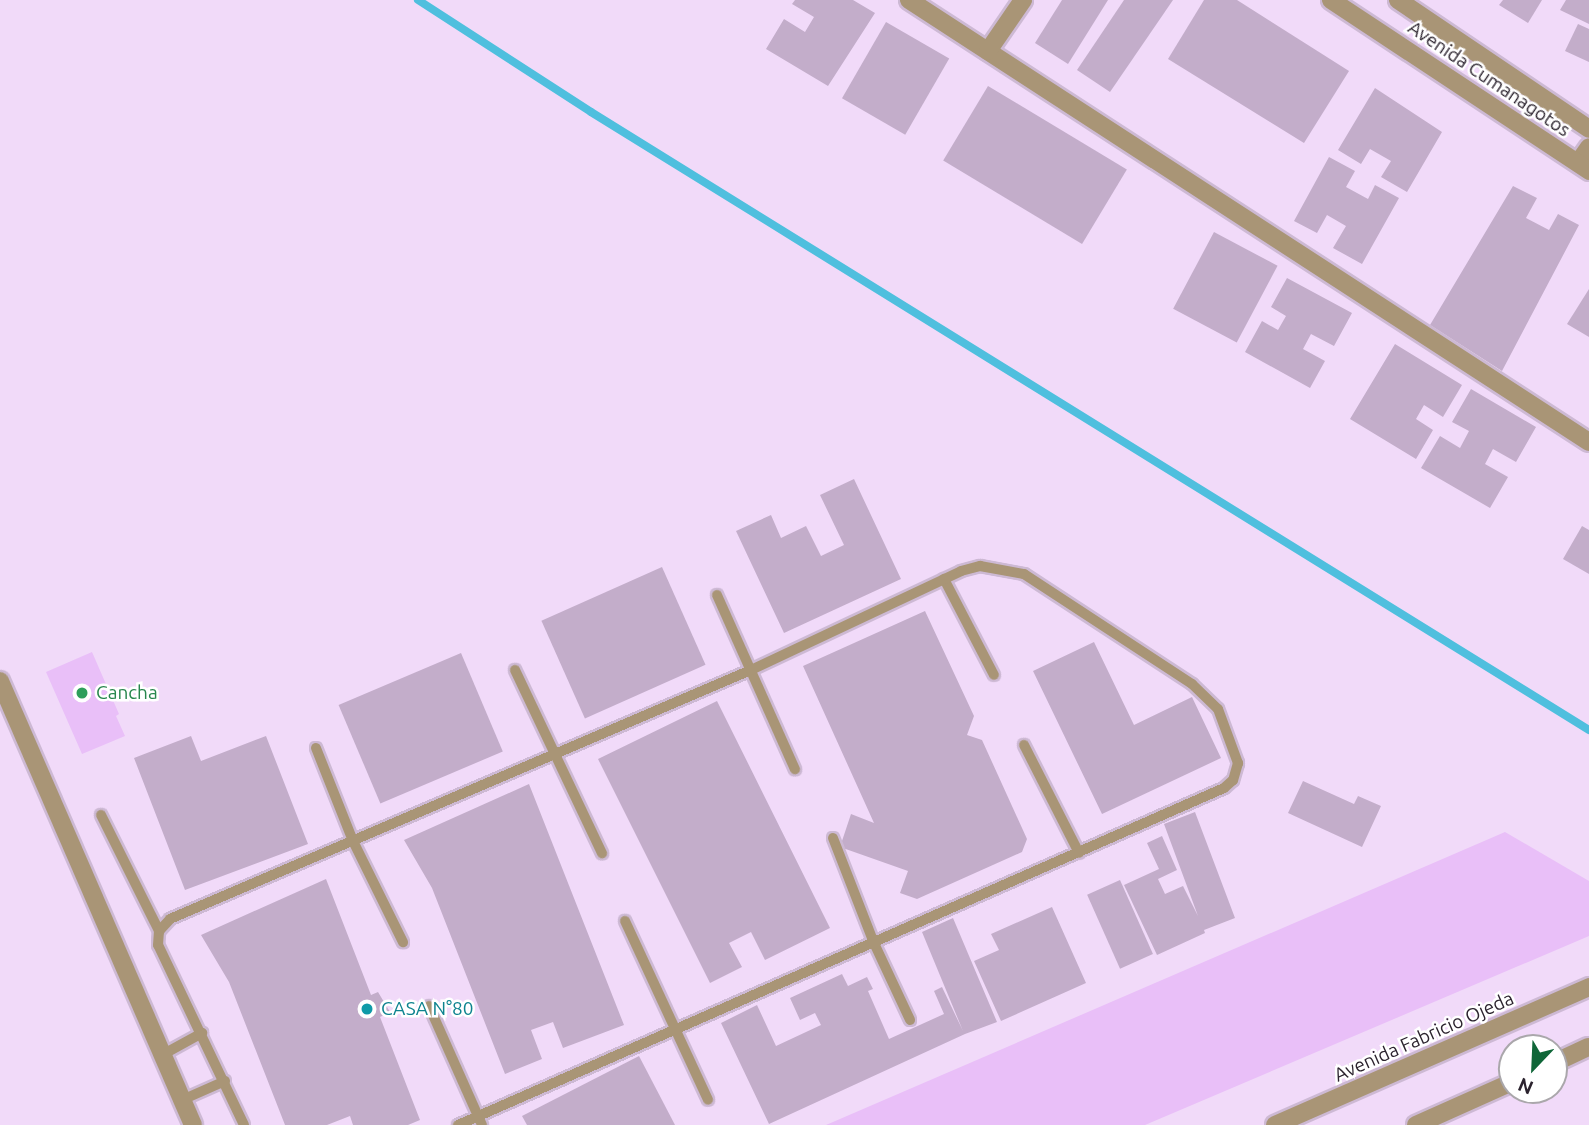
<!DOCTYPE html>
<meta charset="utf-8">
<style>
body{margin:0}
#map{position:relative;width:1589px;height:1125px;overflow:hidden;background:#f1daf9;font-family:Ubuntu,sans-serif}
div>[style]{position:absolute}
.green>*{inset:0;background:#e9bff8}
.stream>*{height:8px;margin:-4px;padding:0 4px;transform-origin:4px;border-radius:4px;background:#4fbfde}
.building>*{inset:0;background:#c3adca;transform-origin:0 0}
.roads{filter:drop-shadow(2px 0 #cdb9d4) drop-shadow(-2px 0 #cdb9d4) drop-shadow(0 2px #cdb9d4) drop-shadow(0 -2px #cdb9d4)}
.service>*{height:10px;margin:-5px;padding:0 5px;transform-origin:5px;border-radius:5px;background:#a99576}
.minor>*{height:18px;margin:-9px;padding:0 9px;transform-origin:9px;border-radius:9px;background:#a99576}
.tertiary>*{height:18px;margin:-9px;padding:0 9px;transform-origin:9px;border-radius:9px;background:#a99576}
.dots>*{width:19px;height:19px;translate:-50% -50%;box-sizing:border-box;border:4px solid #fff;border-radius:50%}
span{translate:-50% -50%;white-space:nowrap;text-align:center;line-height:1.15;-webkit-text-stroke:5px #fff;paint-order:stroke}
.street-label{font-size:19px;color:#2b232e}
.leisure-label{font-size:19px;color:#27864d}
.left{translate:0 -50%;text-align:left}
.culture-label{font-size:19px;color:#0d838f}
.north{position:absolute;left:1498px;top:1034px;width:70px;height:70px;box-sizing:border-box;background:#fff;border:2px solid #aaa7ab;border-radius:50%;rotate:203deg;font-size:19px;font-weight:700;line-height:28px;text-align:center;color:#2b232e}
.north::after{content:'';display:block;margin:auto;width:24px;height:32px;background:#0f6638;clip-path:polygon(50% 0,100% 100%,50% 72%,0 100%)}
</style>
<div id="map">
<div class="green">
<i style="clip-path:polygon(92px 652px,119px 714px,116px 716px,125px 736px,82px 754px,46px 672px)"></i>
<i style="clip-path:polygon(1505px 832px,1589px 881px,1589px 936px,1145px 1125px,826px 1125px)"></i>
</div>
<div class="stream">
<i style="left:418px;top:0;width:206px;rotate:32.9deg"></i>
<i style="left:591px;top:112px;width:1174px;rotate:31.77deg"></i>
</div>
<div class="building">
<i style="clip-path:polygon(795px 0,853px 0,875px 13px,828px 86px,766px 49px,784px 19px,805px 32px,814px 17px,792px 4px)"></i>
<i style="clip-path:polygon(1062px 0,1108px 0,1068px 64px,1035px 43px)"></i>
<i style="clip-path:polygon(1124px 0,1173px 0,1110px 92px,1077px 70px)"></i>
<i style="clip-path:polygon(1204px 0,1237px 0,1349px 71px,1304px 143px,1168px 59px)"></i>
<i style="clip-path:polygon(1503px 0,1542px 0,1528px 23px,1499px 5px)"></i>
<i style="clip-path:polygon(1566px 0,1589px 0,1589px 24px,1560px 10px)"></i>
<i style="left:886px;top:22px;width:73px;height:88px;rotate:30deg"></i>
<i style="clip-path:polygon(1578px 24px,1589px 29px,1589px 62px,1565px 51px)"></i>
<i style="left:988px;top:86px;width:162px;height:87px;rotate:31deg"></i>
<i style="clip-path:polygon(1375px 88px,1442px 132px,1407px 192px,1381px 177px,1391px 161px,1370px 149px,1361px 164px,1338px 150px)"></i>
<i style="clip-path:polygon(1329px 157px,1355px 171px,1346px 187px,1368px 199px,1375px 185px,1399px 198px,1362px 264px,1333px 248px,1346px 226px,1327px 215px,1317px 233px,1294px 221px)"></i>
<i style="clip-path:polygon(1513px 186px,1537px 198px,1526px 218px,1549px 230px,1558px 214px,1579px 225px,1502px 371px,1430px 325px)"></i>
<i style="left:1214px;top:232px;width:72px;height:87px;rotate:28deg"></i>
<i style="clip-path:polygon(1287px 278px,1352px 313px,1334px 346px,1311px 334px,1303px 349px,1325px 361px,1310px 388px,1245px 352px,1262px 321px,1278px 330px,1286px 316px,1271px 307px)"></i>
<i style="clip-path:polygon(1589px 289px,1589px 337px,1567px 324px)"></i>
<i style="clip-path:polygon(1395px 344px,1462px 385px,1443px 417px,1424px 405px,1416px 419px,1433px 430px,1416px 459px,1350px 419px)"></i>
<i style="clip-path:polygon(1471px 389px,1536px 427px,1516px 462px,1493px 449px,1485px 464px,1508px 477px,1490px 508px,1421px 468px,1440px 436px,1460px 448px,1469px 431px,1452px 422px)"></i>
<i style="clip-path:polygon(854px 479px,901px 579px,784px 633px,736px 531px,771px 515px,781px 538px,806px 526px,821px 556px,844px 545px,820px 495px)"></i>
<i style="clip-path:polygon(1582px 526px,1589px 530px,1589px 574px,1563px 559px)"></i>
<i style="left:662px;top:567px;width:107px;height:132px;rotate:66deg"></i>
<i style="clip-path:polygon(925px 611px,974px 716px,967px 735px,982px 740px,1027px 839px,1022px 852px,917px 899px,900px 893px,908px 871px,840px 847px,851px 814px,874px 823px,803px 666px)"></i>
<i style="clip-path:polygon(1094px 642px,1134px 725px,1192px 697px,1221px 758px,1102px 814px,1033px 671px)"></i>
<i style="left:461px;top:653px;width:107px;height:133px;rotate:67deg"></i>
<i style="clip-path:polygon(717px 701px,830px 928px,765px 960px,751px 932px,729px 943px,742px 967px,710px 983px,598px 759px)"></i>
<i style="clip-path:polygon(191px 736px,201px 761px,266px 736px,308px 844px,185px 890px,134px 758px)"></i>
<i style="clip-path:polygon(1303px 781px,1354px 804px,1358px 796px,1381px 806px,1362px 847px,1288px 813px)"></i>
<i style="clip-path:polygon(529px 784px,624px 1025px,563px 1048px,553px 1022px,531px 1030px,542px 1059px,505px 1074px,432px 888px,404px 840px)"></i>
<i style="clip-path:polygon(1195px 812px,1235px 918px,1204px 930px,1205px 933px,1157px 955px,1124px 885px,1159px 869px,1147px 843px,1162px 836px,1177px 870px,1158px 879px,1165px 894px,1183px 886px,1198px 916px,1164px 824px)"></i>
<i style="clip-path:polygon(326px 879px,371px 995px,378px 992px,390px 1012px,380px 1017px,420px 1120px,408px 1125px,353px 1125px,350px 1116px,327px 1125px,285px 1125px,229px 982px,201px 935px)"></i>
<i style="left:1120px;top:880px;width:81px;height:36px;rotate:66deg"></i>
<i style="clip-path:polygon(1052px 907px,1086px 983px,1001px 1021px,974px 961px,999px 950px,991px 934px)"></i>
<i style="clip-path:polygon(953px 918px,997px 1022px,965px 1034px,769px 1124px,721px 1023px,757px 1005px,776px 1046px,821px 1025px,815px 1013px,800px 1020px,790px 998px,842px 974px,848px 986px,867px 977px,873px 989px,868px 991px,889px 1039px,944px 1014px,934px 991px,942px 987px,963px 1031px,922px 932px)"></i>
<i style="clip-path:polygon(639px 1056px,675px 1125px,527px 1125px,522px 1116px)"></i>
</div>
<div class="roads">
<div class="service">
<i style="left:944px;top:579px;width:108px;rotate:62.5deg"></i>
<i style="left:717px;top:595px;width:191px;rotate:65.9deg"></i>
<i style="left:515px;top:670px;width:203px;rotate:64.6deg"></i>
<i style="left:1024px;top:745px;width:121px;rotate:63deg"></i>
<i style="left:316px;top:748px;width:100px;rotate:68.3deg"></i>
<i style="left:353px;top:841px;width:113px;rotate:63.7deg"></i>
<i style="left:101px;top:815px;width:130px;rotate:63.4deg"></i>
<i style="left:833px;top:838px;width:113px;rotate:68.7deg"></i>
<i style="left:874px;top:943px;width:85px;rotate:64.9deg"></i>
<i style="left:625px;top:921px;width:197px;rotate:65.1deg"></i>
<i style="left:429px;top:1006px;width:130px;rotate:66deg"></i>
<i style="left:162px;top:1055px;width:46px;rotate:-28.8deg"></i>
<i style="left:182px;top:1100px;width:47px;rotate:-23.8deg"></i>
<i style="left:244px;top:1125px;width:199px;rotate:-115.5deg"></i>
<i style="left:158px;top:945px;width:14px;rotate:-86deg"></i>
<i style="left:159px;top:931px;width:16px;rotate:-47deg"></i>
<i style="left:170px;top:919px;width:632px;rotate:-23.2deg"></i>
<i style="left:751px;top:670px;width:232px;rotate:-25.2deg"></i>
<i style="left:961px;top:571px;width:20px;rotate:-15deg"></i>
<i style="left:980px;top:566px;width:45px;rotate:10.3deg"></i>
<i style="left:1024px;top:574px;width:201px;rotate:33.2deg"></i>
<i style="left:1192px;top:684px;width:36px;rotate:44deg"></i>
<i style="left:1218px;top:709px;width:58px;rotate:69.7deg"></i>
<i style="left:1238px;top:763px;width:18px;rotate:106deg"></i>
<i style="left:1233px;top:780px;width:12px;rotate:138deg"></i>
<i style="left:1224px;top:788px;width:837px;rotate:156.25deg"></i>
</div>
<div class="minor">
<i style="left:909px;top:0;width:811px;rotate:33.02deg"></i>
<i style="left:988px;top:51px;width:62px;rotate:-55.5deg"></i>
<i style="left:1578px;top:163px;width:19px;rotate:-55deg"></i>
<i style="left:0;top:681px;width:484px;rotate:66.5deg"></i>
</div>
<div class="tertiary">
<i style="left:1331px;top:0;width:310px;rotate:33.5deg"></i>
<i style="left:1398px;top:0;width:230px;rotate:34deg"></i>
<i style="left:1554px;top:1063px;width:38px;rotate:-25deg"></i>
<i style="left:1275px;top:1125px;width:343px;rotate:-23.7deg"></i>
<i style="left:1416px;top:1125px;width:105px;rotate:-24.1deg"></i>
</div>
</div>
<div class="dots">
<i style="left:82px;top:693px;background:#2e9e5b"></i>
<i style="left:367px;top:1009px;background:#0f9aa8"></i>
</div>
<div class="street-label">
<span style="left:1489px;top:79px;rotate:34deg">Avenida Cumanagotos</span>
<span style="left:1424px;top:1037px;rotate:-24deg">Avenida Fabricio Ojeda</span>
</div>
<div class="leisure-label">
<span class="left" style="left:96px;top:693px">Cancha</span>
</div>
<div class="culture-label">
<span class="left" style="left:381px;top:1009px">CASA N°80</span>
</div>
<div class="north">N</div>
</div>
